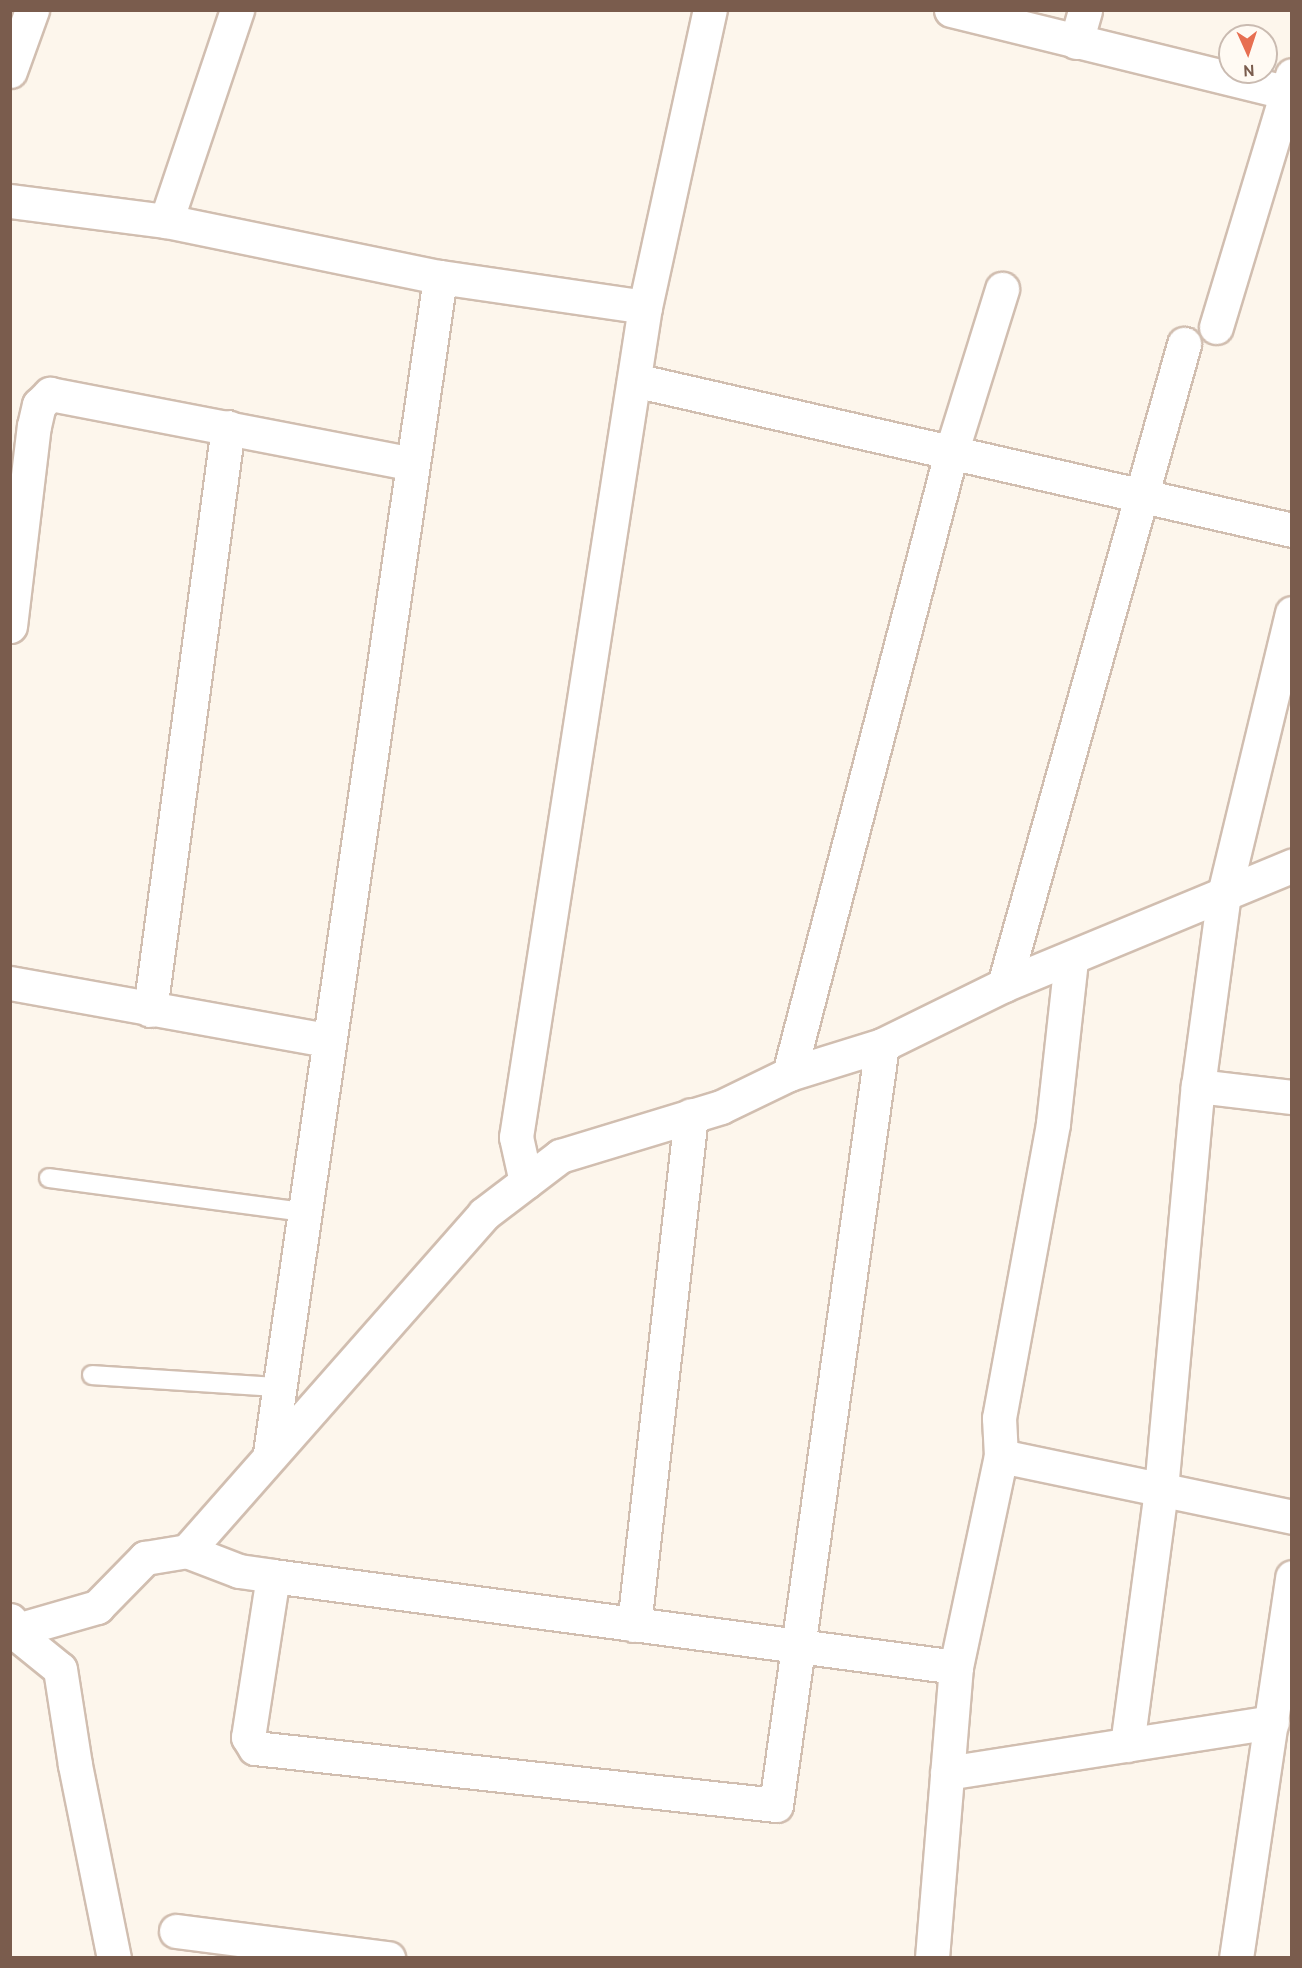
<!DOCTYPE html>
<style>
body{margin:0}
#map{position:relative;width:1302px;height:1968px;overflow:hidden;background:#fdf6ec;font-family:Cabin,sans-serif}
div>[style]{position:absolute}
.roads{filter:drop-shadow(2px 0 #d1beb0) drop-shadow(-2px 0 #d1beb0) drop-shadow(0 2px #d1beb0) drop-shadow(0 -2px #d1beb0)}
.service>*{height:18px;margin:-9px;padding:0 9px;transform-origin:9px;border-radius:9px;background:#fff}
.minor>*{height:33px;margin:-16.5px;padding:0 16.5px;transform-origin:16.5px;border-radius:16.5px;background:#fff}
span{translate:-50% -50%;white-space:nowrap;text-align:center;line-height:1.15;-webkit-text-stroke:6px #fffaf3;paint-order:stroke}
.frame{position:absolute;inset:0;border:12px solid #7a5c4d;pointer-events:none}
.north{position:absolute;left:1218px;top:24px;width:60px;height:60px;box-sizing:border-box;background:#fffaf3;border:2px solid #cabbb1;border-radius:50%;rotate:177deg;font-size:16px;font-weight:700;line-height:24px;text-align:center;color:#7a5c4d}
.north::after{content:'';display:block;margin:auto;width:21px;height:27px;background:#e76f51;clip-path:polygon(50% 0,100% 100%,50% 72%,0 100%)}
</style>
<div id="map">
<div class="roads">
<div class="service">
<i style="left:49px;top:1178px;width:256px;rotate:7.6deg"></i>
<i style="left:92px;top:1375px;width:187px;rotate:3.7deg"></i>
</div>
<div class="minor">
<i style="left:951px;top:10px;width:351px;rotate:13.8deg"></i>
<i style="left:1076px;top:42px;width:33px;rotate:-74deg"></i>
<i style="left:10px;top:71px;width:65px;rotate:-70.2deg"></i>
<i style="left:10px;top:201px;width:157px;rotate:7.3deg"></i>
<i style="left:166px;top:221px;width:280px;rotate:11.6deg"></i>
<i style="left:440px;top:277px;width:207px;rotate:8.3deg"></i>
<i style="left:166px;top:221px;width:223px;rotate:-71.4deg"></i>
<i style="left:1216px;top:327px;width:263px;rotate:-73.2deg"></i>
<i style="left:634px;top:380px;width:675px;rotate:12.84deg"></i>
<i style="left:10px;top:626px;width:201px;rotate:-83.2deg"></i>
<i style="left:34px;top:426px;width:22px;rotate:-77deg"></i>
<i style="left:39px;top:405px;width:16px;rotate:-45deg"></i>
<i style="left:50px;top:394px;width:369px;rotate:10.9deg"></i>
<i style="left:10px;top:983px;width:322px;rotate:10.2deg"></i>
<i style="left:1004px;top:985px;width:666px;rotate:-74.31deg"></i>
<i style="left:150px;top:1010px;width:588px;rotate:-82.38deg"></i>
<i style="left:789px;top:1074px;width:642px;rotate:-75.38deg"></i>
<i style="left:951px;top:453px;width:172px;rotate:-72.7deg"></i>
<i style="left:1198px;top:1086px;width:95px;rotate:6.7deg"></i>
<i style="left:526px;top:1182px;width:46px;rotate:-102.5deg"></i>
<i style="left:516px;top:1137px;width:840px;rotate:-81.17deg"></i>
<i style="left:645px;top:307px;width:304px;rotate:-77.7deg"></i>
<i style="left:270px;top:1453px;width:1188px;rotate:-81.77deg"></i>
<i style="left:1001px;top:1456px;width:38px;rotate:-93deg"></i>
<i style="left:999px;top:1418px;width:300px;rotate:-79.6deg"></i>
<i style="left:1053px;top:1123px;width:164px;rotate:-83.7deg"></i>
<i style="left:187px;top:1551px;width:56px;rotate:21deg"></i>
<i style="left:239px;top:1571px;width:34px;rotate:8deg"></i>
<i style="left:273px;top:1576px;width:689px;rotate:7.59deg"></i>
<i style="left:956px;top:1667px;width:216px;rotate:-78deg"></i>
<i style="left:1001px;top:1456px;width:297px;rotate:11.8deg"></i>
<i style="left:273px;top:1576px;width:163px;rotate:98.8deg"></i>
<i style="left:248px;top:1737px;width:13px;rotate:58deg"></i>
<i style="left:255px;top:1748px;width:524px;rotate:6.24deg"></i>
<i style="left:776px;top:1805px;width:767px;rotate:-82.06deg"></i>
<i style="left:10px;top:1620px;width:11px;rotate:75deg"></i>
<i style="left:13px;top:1631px;width:60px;rotate:39deg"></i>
<i style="left:60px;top:1669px;width:97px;rotate:81.1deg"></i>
<i style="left:75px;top:1765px;width:197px;rotate:78.6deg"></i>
<i style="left:634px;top:1625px;width:513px;rotate:-83.62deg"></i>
<i style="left:10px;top:1632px;width:91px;rotate:-16deg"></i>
<i style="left:97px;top:1607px;width:69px;rotate:-45.6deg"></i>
<i style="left:145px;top:1558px;width:43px;rotate:-9.5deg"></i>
<i style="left:187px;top:1551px;width:449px;rotate:-48.6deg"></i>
<i style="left:484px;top:1214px;width:96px;rotate:-37.3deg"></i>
<i style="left:560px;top:1156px;width:168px;rotate:-16.9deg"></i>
<i style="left:721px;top:1107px;width:76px;rotate:-25.9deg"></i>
<i style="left:789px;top:1074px;width:97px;rotate:-17.3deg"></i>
<i style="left:882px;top:1045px;width:136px;rotate:-26.2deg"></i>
<i style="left:1004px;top:985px;width:312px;rotate:-22.5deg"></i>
<i style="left:1127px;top:1745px;width:258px;rotate:-82.4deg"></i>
<i style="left:1161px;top:1489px;width:405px;rotate:-84.8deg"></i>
<i style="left:1198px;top:1086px;width:194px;rotate:-82.3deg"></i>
<i style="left:1224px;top:894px;width:289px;rotate:-76.4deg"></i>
<i style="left:947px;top:1773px;width:329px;rotate:-8.9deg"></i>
<i style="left:176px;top:1931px;width:214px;rotate:7.3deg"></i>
<i style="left:932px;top:1958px;width:292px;rotate:-85.3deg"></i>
<i style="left:1236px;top:1958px;width:385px;rotate:-81.6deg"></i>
</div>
</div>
<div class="frame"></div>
<div class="north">N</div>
</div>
